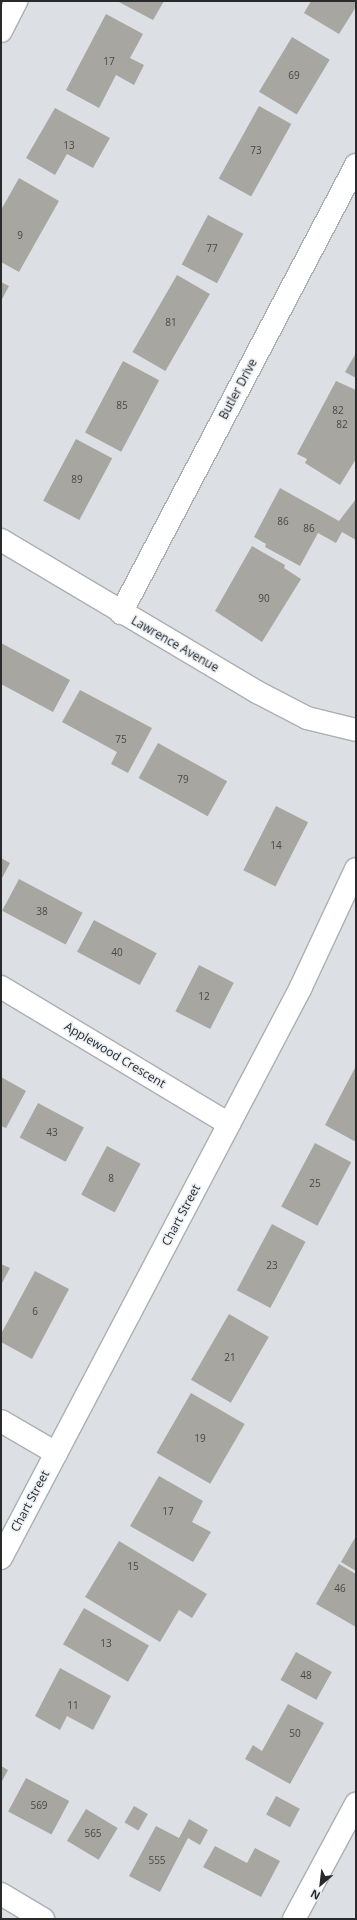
<!DOCTYPE html>
<style>
body{margin:0}
#map{position:relative;width:357px;height:1920px;overflow:hidden;background:#dce0e5;font-family:"Open Sans",sans-serif}
div>[style]{position:absolute}
.building>*{inset:0;background:#a7a6a1;transform-origin:0 0}
.roads{filter:drop-shadow(1px 0 #abafb3) drop-shadow(-1px 0 #abafb3) drop-shadow(0 1px #abafb3) drop-shadow(0 -1px #abafb3)}
.minor>*{height:22px;margin:-11px;padding:0 11px;transform-origin:11px;border-radius:11px;background:#fff}
.secondary>*{height:22px;margin:-11px;padding:0 11px;transform-origin:11px;border-radius:11px;background:#fff}
span{translate:-50% -50%;white-space:nowrap;text-align:center;line-height:1.15;-webkit-text-stroke:3px #e9eef2;paint-order:stroke}
.number-label{font-size:10px;color:#484949}
.number-label span{-webkit-text-stroke-width:0}
.street-label{font-size:12px;color:#282a2c}
.frame{position:absolute;inset:0;border:2px solid #282a2c;pointer-events:none}
.north{position:absolute;left:301px;top:1864px;width:40px;height:40px;-webkit-text-stroke:3px #e9eef2;paint-order:stroke;rotate:208deg;font-size:11px;font-weight:700;line-height:16px;text-align:center;color:#282a2c}
.north::after{content:'';display:block;margin:auto;width:14px;height:18px;background:#282a2c;clip-path:polygon(50% 0,100% 100%,50% 72%,0 100%)}
</style>
<div id="map">
<div class="building">
<i style="clip-path:polygon(117px 1px,164px 1px,153px 20px)"></i>
<i style="clip-path:polygon(311px 1px,356px 1px,356px 7px,339px 34px,304px 13px)"></i>
<i style="clip-path:polygon(106px 14px,143px 34px,130px 58px,144px 65px,134px 85px,116px 75px,99px 108px,66px 90px)"></i>
<i style="left:292px;top:37px;width:44px;height:64px;rotate:31deg"></i>
<i style="left:259px;top:106px;width:37px;height:83px;rotate:29deg"></i>
<i style="clip-path:polygon(55px 108px,110px 138px,93px 168px,67px 154px,55px 175px,26px 158px)"></i>
<i style="clip-path:polygon(19px 178px,59px 201px,19px 272px,1px 262px,1px 210px)"></i>
<i style="left:208px;top:215px;width:40px;height:56px;rotate:28deg"></i>
<i style="left:177px;top:275px;width:38px;height:89px;rotate:30deg"></i>
<i style="clip-path:polygon(1px 282px,9px 286px,1px 301px)"></i>
<i style="clip-path:polygon(356px 353px,356px 384px,356px 378px,345px 372px)"></i>
<i style="left:123px;top:361px;width:41px;height:81px;rotate:28deg"></i>
<i style="clip-path:polygon(336px 381px,356px 390px,356px 459px,340px 485px,305px 463px,307px 459px,297px 454px)"></i>
<i style="left:76px;top:439px;width:41px;height:70px;rotate:28deg"></i>
<i style="clip-path:polygon(280px 488px,339px 521px,356px 499px,356px 540px,342px 532px,336px 543px,318px 533px,300px 566px,265px 547px,266px 544px,254px 537px)"></i>
<i style="clip-path:polygon(252px 546px,285px 565px,284px 568px,301px 579px,262px 642px,215px 611px)"></i>
<i style="clip-path:polygon(1px 643px,70px 680px,53px 712px,1px 684px)"></i>
<i style="clip-path:polygon(80px 690px,152px 728px,128px 773px,111px 764px,117px 752px,62px 722px)"></i>
<i style="left:158px;top:743px;width:79px;height:40px;rotate:29deg"></i>
<i style="left:276px;top:806px;width:36px;height:72px;rotate:27deg"></i>
<i style="clip-path:polygon(1px 858px,10px 863px,1px 880px)"></i>
<i style="left:19px;top:879px;width:72px;height:36px;rotate:28deg"></i>
<i style="left:94px;top:920px;width:71px;height:36px;rotate:28deg"></i>
<i style="left:199px;top:965px;width:39px;height:52px;rotate:27deg"></i>
<i style="clip-path:polygon(356px 1066px,356px 1142px,325px 1125px)"></i>
<i style="clip-path:polygon(1px 1077px,26px 1091px,6px 1128px,1px 1126px)"></i>
<i style="left:38px;top:1103px;width:52px;height:39px;rotate:28deg"></i>
<i style="left:315px;top:1143px;width:41px;height:72px;rotate:28deg"></i>
<i style="left:107px;top:1146px;width:38px;height:55px;rotate:28deg"></i>
<i style="left:272px;top:1224px;width:38px;height:75px;rotate:28deg"></i>
<i style="clip-path:polygon(1px 1264px,10px 1268px,1px 1285px)"></i>
<i style="clip-path:polygon(35px 1271px,69px 1289px,32px 1359px,1px 1342px,1px 1334px)"></i>
<i style="left:229px;top:1314px;width:46px;height:76px;rotate:30deg"></i>
<i style="left:191px;top:1393px;width:62px;height:69px;rotate:30deg"></i>
<i style="clip-path:polygon(159px 1476px,203px 1501px,192px 1522px,211px 1532px,193px 1562px,130px 1526px)"></i>
<i style="clip-path:polygon(356px 1536px,356px 1571px,341px 1562px)"></i>
<i style="clip-path:polygon(119px 1541px,207px 1594px,192px 1618px,179px 1610px,160px 1642px,85px 1597px)"></i>
<i style="clip-path:polygon(339px 1564px,356px 1574px,356px 1627px,316px 1604px)"></i>
<i style="left:84px;top:1608px;width:75px;height:42px;rotate:30deg"></i>
<i style="left:296px;top:1652px;width:41px;height:32px;rotate:29deg"></i>
<i style="clip-path:polygon(60px 1668px,111px 1696px,93px 1730px,67px 1716px,60px 1730px,35px 1716px)"></i>
<i style="clip-path:polygon(288px 1704px,324px 1723px,290px 1784px,245px 1759px,253px 1745px,262px 1751px)"></i>
<i style="clip-path:polygon(1px 1766px,8px 1770px,1px 1783px)"></i>
<i style="left:26px;top:1778px;width:49px;height:38px;rotate:28deg"></i>
<i style="left:276px;top:1796px;width:27px;height:21px;rotate:28deg"></i>
<i style="left:134px;top:1806px;width:16px;height:19px;rotate:30deg"></i>
<i style="left:86px;top:1809px;width:37px;height:37px;rotate:31deg"></i>
<i style="clip-path:polygon(189px 1819px,208px 1830px,200px 1845px,188px 1838px,160px 1892px,129px 1876px,156px 1826px,179px 1838px)"></i>
<i style="clip-path:polygon(215px 1846px,247px 1863px,255px 1848px,280px 1861px,261px 1897px,203px 1867px)"></i>
</div>
<div class="roads">
<div class="minor">
<i style="left:1px;top:31px;width:34px;rotate:-63deg"></i>
<i style="left:1px;top:540px;width:298px;rotate:30.7deg"></i>
<i style="left:257px;top:692px;width:56px;rotate:27.5deg"></i>
<i style="left:307px;top:718px;width:50px;rotate:13.8deg"></i>
<i style="left:121px;top:613px;width:506px;rotate:-62.32deg"></i>
<i style="left:1px;top:987px;width:266px;rotate:31deg"></i>
<i style="left:1px;top:1421px;width:64px;rotate:30.2deg"></i>
<i style="left:1px;top:1558px;width:645px;rotate:-62.28deg"></i>
<i style="left:301px;top:987px;width:130px;rotate:-65deg"></i>
<i style="left:294px;top:1919px;width:131px;rotate:-61.7deg"></i>
</div>
<div class="secondary">
<i style="left:1px;top:1894px;width:49px;rotate:30.8deg"></i>
</div>
</div>
<div class="number-label">
<span style="left:109px;top:62px">17</span>
<span style="left:294px;top:76px">69</span>
<span style="left:69px;top:146px">13</span>
<span style="left:256px;top:151px">73</span>
<span style="left:20px;top:236px">9</span>
<span style="left:212px;top:249px">77</span>
<span style="left:171px;top:323px">81</span>
<span style="left:122px;top:406px">85</span>
<span style="left:338px;top:411px">82</span>
<span style="left:342px;top:425px">82</span>
<span style="left:77px;top:480px">89</span>
<span style="left:283px;top:522px">86</span>
<span style="left:309px;top:529px">86</span>
<span style="left:264px;top:599px">90</span>
<span style="left:121px;top:740px">75</span>
<span style="left:183px;top:780px">79</span>
<span style="left:276px;top:846px">14</span>
<span style="left:42px;top:912px">38</span>
<span style="left:117px;top:953px">40</span>
<span style="left:204px;top:997px">12</span>
<span style="left:52px;top:1133px">43</span>
<span style="left:111px;top:1179px">8</span>
<span style="left:315px;top:1184px">25</span>
<span style="left:272px;top:1266px">23</span>
<span style="left:35px;top:1312px">6</span>
<span style="left:230px;top:1358px">21</span>
<span style="left:200px;top:1439px">19</span>
<span style="left:168px;top:1512px">17</span>
<span style="left:133px;top:1567px">15</span>
<span style="left:340px;top:1589px">46</span>
<span style="left:106px;top:1644px">13</span>
<span style="left:306px;top:1676px">48</span>
<span style="left:73px;top:1706px">11</span>
<span style="left:295px;top:1734px">50</span>
<span style="left:39px;top:1806px">569</span>
<span style="left:93px;top:1834px">565</span>
<span style="left:157px;top:1861px">555</span>
</div>
<div class="street-label">
<span style="left:238px;top:389px;rotate:-62deg">Butler Drive</span>
<span style="left:175px;top:644px;rotate:30deg">Lawrence Avenue</span>
<span style="left:115px;top:1055px;rotate:31deg">Applewood Crescent</span>
<span style="left:181px;top:1215px;rotate:-62deg">Chart Street</span>
<span style="left:30px;top:1501px;rotate:-62deg">Chart Street</span>
</div>
<div class="frame"></div>
<div class="north">N</div>
</div>
